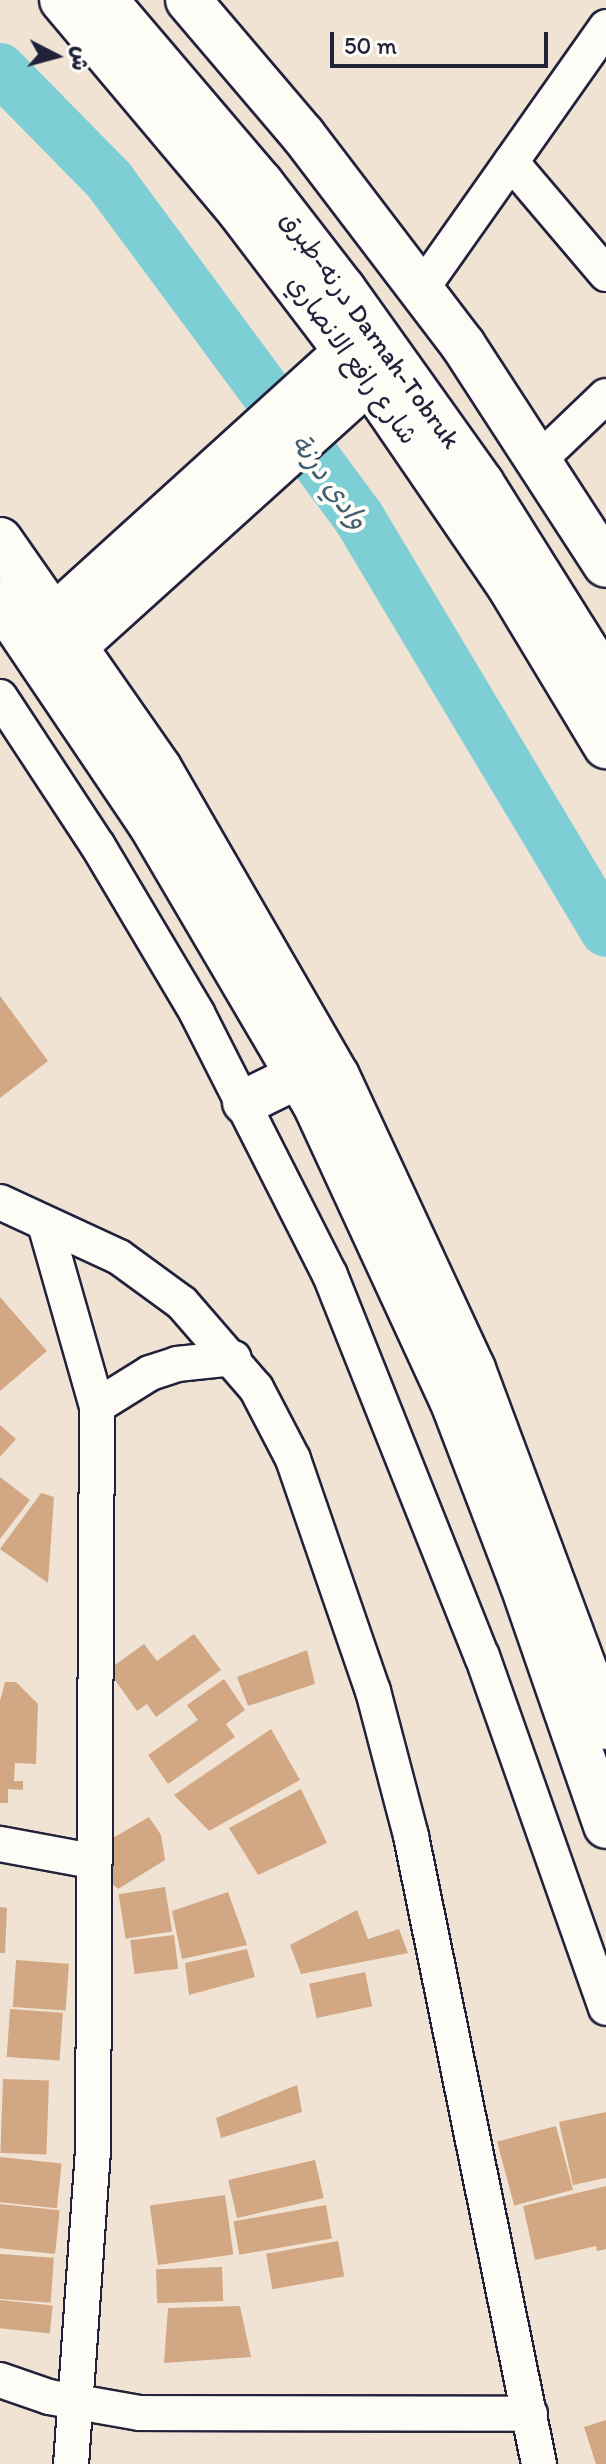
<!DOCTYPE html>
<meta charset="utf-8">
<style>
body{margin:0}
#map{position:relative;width:606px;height:2464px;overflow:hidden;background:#f0e3d4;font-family:Itim,"Playpen Sans Arabic",sans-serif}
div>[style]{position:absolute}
.river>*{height:52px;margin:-26px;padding:0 26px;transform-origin:26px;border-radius:26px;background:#7dced5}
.building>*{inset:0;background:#d2a884;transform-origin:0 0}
.roads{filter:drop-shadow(2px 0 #22223b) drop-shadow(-2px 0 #22223b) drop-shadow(0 2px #22223b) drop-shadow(0 -2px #22223b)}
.street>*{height:34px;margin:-17px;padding:0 17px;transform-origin:17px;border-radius:17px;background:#fdfcf7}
.secondary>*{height:44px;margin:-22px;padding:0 22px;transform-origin:22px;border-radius:22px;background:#fdfcf7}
span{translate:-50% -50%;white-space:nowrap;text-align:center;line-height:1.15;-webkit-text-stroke:8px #fdfcf7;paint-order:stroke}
.street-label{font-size:26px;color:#22223b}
.water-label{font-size:28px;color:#425e71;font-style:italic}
.north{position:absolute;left:16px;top:16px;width:80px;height:80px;-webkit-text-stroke:6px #fdfcf7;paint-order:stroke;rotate:96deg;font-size:22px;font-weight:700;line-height:32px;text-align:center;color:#22223b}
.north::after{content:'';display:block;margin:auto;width:28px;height:36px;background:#22223b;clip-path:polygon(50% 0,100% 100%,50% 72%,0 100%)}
.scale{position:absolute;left:330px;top:32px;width:218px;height:36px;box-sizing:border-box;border:4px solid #22223b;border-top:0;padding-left:10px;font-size:24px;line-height:28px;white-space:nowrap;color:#22223b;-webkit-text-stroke:6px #fdfcf7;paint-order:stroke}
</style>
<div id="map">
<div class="river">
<i style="left:0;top:69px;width:156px;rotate:45.5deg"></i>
<i style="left:109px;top:180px;width:420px;rotate:53.5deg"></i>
<i style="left:359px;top:518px;width:481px;rotate:59.1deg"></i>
</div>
<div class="building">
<i style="clip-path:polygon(0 996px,48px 1061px,0 1098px)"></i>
<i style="clip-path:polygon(0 1297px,47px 1351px,0 1391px)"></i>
<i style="clip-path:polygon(0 1425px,16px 1439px,0 1457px)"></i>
<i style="clip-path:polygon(0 1477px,30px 1500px,0 1539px)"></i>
<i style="clip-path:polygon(41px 1493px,54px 1497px,48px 1583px,0 1549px)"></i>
<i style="clip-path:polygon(194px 1634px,221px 1670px,156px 1717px,147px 1704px,137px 1711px,108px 1670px,144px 1644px,157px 1661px)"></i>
<i style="clip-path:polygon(307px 1650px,315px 1684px,248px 1706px,237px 1677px)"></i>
<i style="clip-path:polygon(224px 1679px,245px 1710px,226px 1724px,235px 1737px,168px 1784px,148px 1755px,198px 1720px,187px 1705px)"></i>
<i style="clip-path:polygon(5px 1682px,16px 1682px,38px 1704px,36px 1764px,15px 1763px,14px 1781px,23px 1781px,23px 1790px,8px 1789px,8px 1803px,0 1803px,0 1701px)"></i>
<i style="clip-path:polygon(271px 1729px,300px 1780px,209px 1831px,174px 1795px)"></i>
<i style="clip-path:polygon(301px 1789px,327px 1843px,258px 1875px,229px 1828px)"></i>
<i style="clip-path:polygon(149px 1817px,161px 1835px,165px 1860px,118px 1889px,110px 1882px,104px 1843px)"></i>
<i style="left:165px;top:1887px;width:45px;height:47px;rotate:81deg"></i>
<i style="clip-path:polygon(228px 1892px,247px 1945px,182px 1959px,172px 1911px)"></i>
<i style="clip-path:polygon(0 1907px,7px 1908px,5px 1953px,0 1953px)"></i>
<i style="clip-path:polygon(357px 1910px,368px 1939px,399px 1929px,408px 1953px,301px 1974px,290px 1945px)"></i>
<i style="left:174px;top:1935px;width:34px;height:44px;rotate:83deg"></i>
<i style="clip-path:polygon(247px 1949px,255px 1977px,189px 1995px,185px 1963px)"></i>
<i style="left:16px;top:1960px;width:53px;height:47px;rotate:4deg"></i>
<i style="left:365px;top:1972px;width:35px;height:57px;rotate:78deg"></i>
<i style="left:10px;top:2009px;width:53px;height:48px;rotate:4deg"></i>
<i style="left:3px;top:2079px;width:46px;height:74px;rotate:2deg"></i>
<i style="clip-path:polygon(297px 2085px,302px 2112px,221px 2138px,216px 2118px)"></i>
<i style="clip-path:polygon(606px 2112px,606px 2178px,573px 2185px,559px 2122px)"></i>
<i style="left:556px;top:2126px;width:66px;height:61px;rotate:75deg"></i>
<i style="left:0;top:2157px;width:62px;height:45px;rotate:6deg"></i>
<i style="left:315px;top:2160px;width:39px;height:89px;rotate:77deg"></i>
<i style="clip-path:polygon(606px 2186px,606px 2249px,597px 2251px,596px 2246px,535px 2260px,523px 2206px)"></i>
<i style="left:225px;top:2195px;width:60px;height:76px;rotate:82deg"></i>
<i style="left:0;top:2204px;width:60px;height:44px;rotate:6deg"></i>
<i style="left:326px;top:2205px;width:34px;height:94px;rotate:80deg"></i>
<i style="left:338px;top:2241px;width:36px;height:73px;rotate:80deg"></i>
<i style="left:0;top:2254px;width:54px;height:45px;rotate:4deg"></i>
<i style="left:222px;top:2267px;width:34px;height:66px;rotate:88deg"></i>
<i style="left:0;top:2300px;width:53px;height:28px;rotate:6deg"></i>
<i style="clip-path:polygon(240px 2306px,251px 2357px,164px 2363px,168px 2308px)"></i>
<i style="clip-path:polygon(606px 2420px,606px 2464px,596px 2464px,584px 2427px)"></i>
</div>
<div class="roads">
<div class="street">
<i style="left:511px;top:162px;width:147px;rotate:49.7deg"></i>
<i style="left:420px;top:291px;width:323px;rotate:-54.8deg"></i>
<i style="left:540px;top:459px;width:91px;rotate:-43.7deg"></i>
<i style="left:0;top:697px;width:178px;rotate:56.7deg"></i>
<i style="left:98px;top:846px;width:194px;rotate:59.3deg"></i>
<i style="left:197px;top:1013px;width:294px;rotate:63.1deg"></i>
<i style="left:330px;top:1275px;width:410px;rotate:68.3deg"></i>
<i style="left:482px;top:1656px;width:373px;rotate:70.6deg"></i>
<i style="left:0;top:1202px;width:131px;rotate:24.8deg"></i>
<i style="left:119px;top:1257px;width:78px;rotate:36.1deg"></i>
<i style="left:182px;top:1303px;width:113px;rotate:49deg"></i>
<i style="left:256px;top:1388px;width:80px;rotate:62.5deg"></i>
<i style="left:293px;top:1459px;width:245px;rotate:71deg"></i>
<i style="left:373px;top:1691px;width:150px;rotate:75.3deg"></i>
<i style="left:411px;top:1836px;width:641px;rotate:78.48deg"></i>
<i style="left:45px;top:1224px;width:189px;rotate:74.1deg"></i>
<i style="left:97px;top:1406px;width:744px;rotate:90.31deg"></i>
<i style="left:93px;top:2150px;width:315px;rotate:94deg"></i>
<i style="left:97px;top:1406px;width:62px;rotate:-31.9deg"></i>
<i style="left:150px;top:1373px;width:28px;rotate:-18deg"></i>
<i style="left:177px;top:1364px;width:57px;rotate:-6deg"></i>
<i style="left:0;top:1844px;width:94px;rotate:10.5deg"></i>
<i style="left:0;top:2380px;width:52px;rotate:19.1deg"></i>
<i style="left:49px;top:2397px;width:92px;rotate:10deg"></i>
<i style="left:140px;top:2413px;width:390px;rotate:0.1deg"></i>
</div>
<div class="secondary">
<i style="left:62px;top:0;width:273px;rotate:49.9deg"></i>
<i style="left:238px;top:209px;width:216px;rotate:52.7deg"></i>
<i style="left:369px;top:381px;width:250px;rotate:55.6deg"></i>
<i style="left:510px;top:587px;width:186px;rotate:58.9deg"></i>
<i style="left:105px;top:0;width:240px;rotate:49.6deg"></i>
<i style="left:261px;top:183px;width:134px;rotate:52.3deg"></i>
<i style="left:343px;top:289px;width:239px;rotate:54.5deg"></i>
<i style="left:482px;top:484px;width:234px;rotate:57.9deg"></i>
<i style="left:188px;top:0;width:177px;rotate:49.6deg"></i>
<i style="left:303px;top:135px;width:264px;rotate:52.7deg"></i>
<i style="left:463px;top:345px;width:262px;rotate:57deg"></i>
<i style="left:0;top:540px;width:278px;rotate:55.1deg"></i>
<i style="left:159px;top:768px;width:356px;rotate:60deg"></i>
<i style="left:337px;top:1076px;width:323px;rotate:65.1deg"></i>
<i style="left:473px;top:1369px;width:382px;rotate:69.6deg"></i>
<i style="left:0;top:601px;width:268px;rotate:56deg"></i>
<i style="left:150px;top:823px;width:326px;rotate:59.6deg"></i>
<i style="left:315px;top:1104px;width:326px;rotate:65.2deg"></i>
<i style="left:452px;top:1400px;width:196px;rotate:69.1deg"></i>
<i style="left:522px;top:1583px;width:257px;rotate:70.9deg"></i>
<i style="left:35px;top:634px;width:451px;rotate:-42.2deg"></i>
<i style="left:54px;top:665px;width:452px;rotate:-42.1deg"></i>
<i style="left:245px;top:1102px;width:61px;rotate:-26.1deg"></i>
</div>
</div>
<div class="street-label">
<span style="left:370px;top:330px;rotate:54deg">درنه-طبرق Darnah-Tobruk</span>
<span style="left:352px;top:360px;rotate:54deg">شارع رافع الانصاري</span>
</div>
<div class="water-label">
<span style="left:330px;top:481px;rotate:54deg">وادي درنة</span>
</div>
<div class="north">ش</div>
<div class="scale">50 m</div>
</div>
